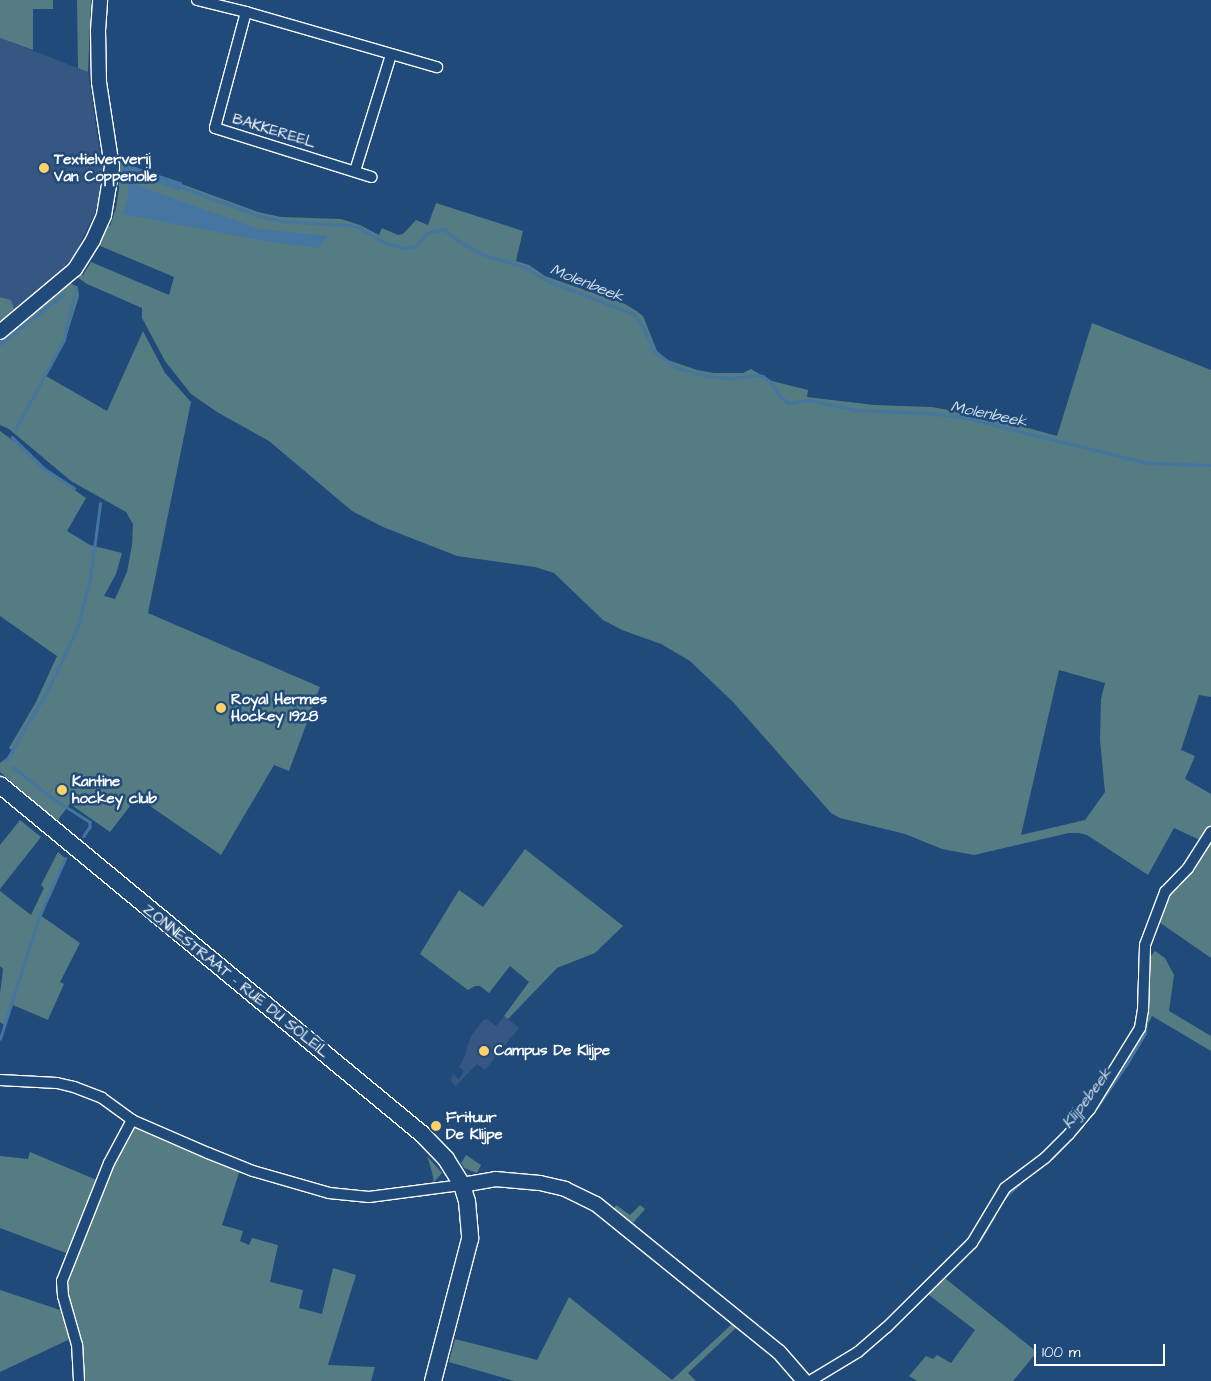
<!DOCTYPE html>
<style>
body{margin:0}
#map{position:relative;width:1211px;height:1381px;overflow:hidden;background:#1f4a7a;font-family:"Architects Daughter",sans-serif}
div>[style]{position:absolute}
.built>*{inset:0;background:#365782}
.green>*{inset:0;background:#557c83}
.water>*{inset:0;background:#4476a1;transform-origin:0 0}
.stream>*{height:2.5px;margin:-1.25px;padding:0 1.25px;transform-origin:1.25px;border-radius:1.25px;background:#4476a1}
.roads{filter:drop-shadow(1px 0 #fff) drop-shadow(-1px 0 #fff) drop-shadow(0 1px #fff) drop-shadow(0 -1px #fff)}
.minor>*{height:10px;margin:-5px;padding:0 5px;transform-origin:5px;border-radius:5px;background:#1f4a7a}
.tertiary>*{height:14px;margin:-7px;padding:0 7px;transform-origin:7px;border-radius:7px;background:#1f4a7a}
.primary>*{height:16px;margin:-8px;padding:0 8px;transform-origin:8px;border-radius:8px;background:#1f4a7a}
.dots>*{width:14px;height:14px;translate:-50% -50%;box-sizing:border-box;border:2px solid #1f4a7a;border-radius:50%}
span{translate:-50% -50%;white-space:nowrap;text-align:center;line-height:1.15;-webkit-text-stroke:5px #1f4a7a;paint-order:stroke}
.street-label{font-size:15px;color:#fff}
.poi-label{font-size:15px;color:#fff;font-weight:700}
.left{translate:0 -50%;text-align:left}
.water-label{font-size:16px;color:#d0dde8;font-style:italic}
.scale{position:absolute;left:1034px;top:1344px;width:131px;height:22px;box-sizing:border-box;border:2px solid #fff;border-top:0;padding-left:6px;font-size:15px;line-height:18px;white-space:nowrap;color:#fff;-webkit-text-stroke:4px #1f4a7a;paint-order:stroke}
</style>
<div id="map">
<div class="built">
<i style="clip-path:polygon(0 38px,88px 72px,99px 148px,101px 160px,105px 161px,100px 195px,95px 212px,74px 256px,60px 272px,12px 315px,11px 300px,0 297px)"></i>
<i style="clip-path:polygon(504px 1016px,519px 1028px,485px 1070px,477px 1064px,456px 1086px,451px 1081px,453px 1074px,459px 1079px,464px 1071px,459px 1067px,467px 1052px,466px 1051px,471px 1036px,483px 1020px,487px 1019px,496px 1026px)"></i>
</div>
<div class="green">
<i style="clip-path:polygon(0 0,53px 0,53px 9px,33px 9px,33px 50px,0 38px)"></i>
<i style="clip-path:polygon(77px 0,91px 0,88px 72px,78px 68px)"></i>
<i style="clip-path:polygon(evenodd,119px 161px,258px 212px,281px 217px,341px 219px,360px 225px,379px 235px,382px 228px,398px 235px,403px 234px,416px 220px,428px 225px,436px 203px,523px 231px,516px 261px,529px 265px,545px 276px,625px 304px,638px 312px,643px 316px,657px 351px,668px 360px,697px 370px,714px 373px,743px 373px,751px 369px,772px 381px,808px 390px,807px 397px,874px 405px,931px 407px,984px 416px,1057px 436px,1092px 323px,1211px 370px,1211px 697px,1199px 695px,1181px 750px,1195px 756px,1185px 779px,1211px 794px,1211px 825px,1202px 841px,1174px 828px,1148px 875px,1087px 835px,1079px 833px,1069px 833px,974px 855px,942px 849px,905px 834px,840px 818px,831px 813px,733px 702px,690px 661px,661px 644px,622px 630px,603px 620px,554px 573px,535px 567px,457px 556px,383px 527px,352px 511px,269px 441px,217px 412px,191px 394px,165px 361px,142px 318px,142px 308px,87px 284px,77px 277px,79px 273px,83px 275px,91px 262px,169px 295px,174px 277px,98px 245px,107px 225px,110px 226px,116px 208px,119px 189px,119px 161px,1059px 670px,1105px 683px,1101px 699px,1100px 740px,1105px 792px,1085px 820px,1021px 835px,1059px 670px)"></i>
<i style="clip-path:polygon(70px 283px,78px 287px,79px 296px,65px 341px,46px 376px,107px 411px,143px 331px,165px 373px,191px 402px,148px 613px,320px 687px,289px 771px,274px 765px,221px 855px,137px 797px,110px 832px,70px 804px,57px 821px,0 772px,0 763px,14px 752px,9px 748px,36px 702px,57px 656px,0 616px,0 431px,15px 442px,41px 467px,86px 498px,67px 531px,90px 545px,122px 553px,116px 574px,104px 596px,115px 599px,127px 572px,132px 545px,133px 524px,126px 512px,71px 481px,9px 429px,0 425px,0 341px)"></i>
<i style="clip-path:polygon(0 297px,11px 300px,14px 309px,12px 315px,0 325px)"></i>
<i style="clip-path:polygon(20px 820px,41px 837px,0 889px,0 845px)"></i>
<i style="clip-path:polygon(1211px 836px,1211px 958px,1156px 920px,1168px 892px)"></i>
<i style="clip-path:polygon(525px 849px,623px 926px,595px 953px,557px 968px,508px 1019px,504px 1016px,529px 982px,510px 966px,489px 993px,480px 986px,475px 986px,468px 990px,420px 954px,459px 890px,483px 907px)"></i>
<i style="clip-path:polygon(58px 852px,65px 858px,40px 915px,80px 943px,60px 982px,64px 984px,48px 1020px,13px 1005px,4px 1025px,0 1022px,0 994px,3px 969px,0 966px,0 891px,31px 915px,44px 888px,41px 885px)"></i>
<i style="clip-path:polygon(1155px 951px,1165px 958px,1174px 975px,1169px 1011px,1211px 1036px,1211px 1051px,1152px 1016px,1127px 1066px,1123px 1063px,1141px 1033px,1147px 953px,1151px 956px)"></i>
<i style="clip-path:polygon(137px 1126px,240px 1170px,222px 1225px,243px 1231px,240px 1241px,249px 1245px,252px 1238px,278px 1245px,270px 1282px,303px 1290px,299px 1308px,322px 1314px,333px 1268px,356px 1275px,328px 1365px,375px 1367px,371px 1381px,81px 1381px,64px 1287px,103px 1181px,131px 1127px)"></i>
<i style="clip-path:polygon(30px 1152px,99px 1181px,66px 1253px,0 1228px,0 1156px,28px 1159px)"></i>
<i style="clip-path:polygon(466px 1155px,481px 1165px,477px 1173px,464px 1168px,461px 1163px)"></i>
<i style="clip-path:polygon(427px 1156px,442px 1173px,434px 1182px,432px 1172px)"></i>
<i style="clip-path:polygon(616px 1205px,630px 1215px,640px 1205px,645px 1209px,633px 1223px,614px 1208px)"></i>
<i style="clip-path:polygon(941px 1275px,1037px 1352px,1013px 1381px,917px 1381px,909px 1376px,926px 1356px,933px 1359px,937px 1355px,951px 1363px,975px 1330px,925px 1292px)"></i>
<i style="clip-path:polygon(0 1290px,63px 1311px,70px 1339px,0 1372px)"></i>
<i style="clip-path:polygon(569px 1297px,672px 1380px,732px 1324px,736px 1328px,688px 1373px,696px 1381px,514px 1381px,449px 1362px,455px 1339px,537px 1360px)"></i>
</div>
<div class="water">
<i style="left:125px;top:164px;width:60px;height:8px;rotate:18deg"></i>
<i style="clip-path:polygon(128px 182px,259px 229px,328px 236px,318px 248px,271px 242px,123px 214px,128px 197px)"></i>
</div>
<div class="stream">
<i style="left:178px;top:186px;width:87px;rotate:20.1deg"></i>
<i style="left:260px;top:216px;width:22px;rotate:13deg"></i>
<i style="left:281px;top:221px;width:67px;rotate:3.4deg"></i>
<i style="left:348px;top:225px;width:10px;rotate:11deg"></i>
<i style="left:358px;top:227px;width:32px;rotate:30deg"></i>
<i style="left:386px;top:243px;width:19px;rotate:16deg"></i>
<i style="left:404px;top:248px;width:12px;rotate:-9deg"></i>
<i style="left:416px;top:246px;width:17px;rotate:-50deg"></i>
<i style="left:427px;top:233px;width:17px;rotate:-13deg"></i>
<i style="left:444px;top:229px;width:19px;rotate:39deg"></i>
<i style="left:459px;top:241px;width:26px;rotate:29deg"></i>
<i style="left:482px;top:254px;width:44px;rotate:17.2deg"></i>
<i style="left:524px;top:267px;width:28px;rotate:30deg"></i>
<i style="left:548px;top:281px;width:92px;rotate:21deg"></i>
<i style="left:634px;top:314px;width:17px;rotate:54deg"></i>
<i style="left:644px;top:328px;width:25px;rotate:67deg"></i>
<i style="left:654px;top:351px;width:29px;rotate:36deg"></i>
<i style="left:677px;top:368px;width:31px;rotate:15deg"></i>
<i style="left:707px;top:376px;width:24px;rotate:5deg"></i>
<i style="left:731px;top:378px;width:24px;rotate:-7deg"></i>
<i style="left:755px;top:375px;width:8px;rotate:7deg"></i>
<i style="left:763px;top:376px;width:11px;rotate:38deg"></i>
<i style="left:772px;top:383px;width:17px;rotate:57deg"></i>
<i style="left:781px;top:397px;width:10px;rotate:37deg"></i>
<i style="left:789px;top:403px;width:20px;rotate:-9deg"></i>
<i style="left:809px;top:400px;width:48px;rotate:12deg"></i>
<i style="left:856px;top:410px;width:72px;rotate:2.4deg"></i>
<i style="left:928px;top:413px;width:35px;rotate:7deg"></i>
<i style="left:963px;top:417px;width:191px;rotate:14deg"></i>
<i style="left:1148px;top:463px;width:63px;rotate:1.8deg"></i>
<i style="left:0;top:344px;width:81px;rotate:-38deg"></i>
<i style="left:15px;top:430px;width:102px;rotate:-61.4deg"></i>
<i style="left:64px;top:340px;width:54px;rotate:-77.2deg"></i>
<i style="left:12px;top:437px;width:46px;rotate:44.1deg"></i>
<i style="left:45px;top:469px;width:35px;rotate:33deg"></i>
<i style="left:6px;top:761px;width:85px;rotate:-59.5deg"></i>
<i style="left:49px;top:688px;width:68px;rotate:-64.9deg"></i>
<i style="left:78px;top:626px;width:49px;rotate:-75.7deg"></i>
<i style="left:90px;top:579px;width:76px;rotate:-82.4deg"></i>
<i style="left:13px;top:767px;width:48px;rotate:38.3deg"></i>
<i style="left:51px;top:797px;width:46px;rotate:32.7deg"></i>
<i style="left:90px;top:822px;width:5px;rotate:90deg"></i>
<i style="left:90px;top:827px;width:11px;rotate:124deg"></i>
<i style="left:1193px;top:868px;width:19px;rotate:-55deg"></i>
<i style="left:0;top:1039px;width:128px;rotate:-72.3deg"></i>
<i style="left:39px;top:917px;width:64px;rotate:-65.9deg"></i>
<i style="left:1097px;top:1107px;width:51px;rotate:-55.4deg"></i>
<i style="left:1126px;top:1065px;width:37px;rotate:-59deg"></i>
<i style="left:1145px;top:1033px;width:23px;rotate:-85deg"></i>
<i style="left:1052px;top:1158px;width:44px;rotate:-46.8deg"></i>
<i style="left:1006px;top:1196px;width:19px;rotate:-43deg"></i>
<i style="left:979px;top:1241px;width:29px;rotate:-59deg"></i>
</div>
<div class="roads">
<div class="minor">
<i style="left:197px;top:0;width:50px;rotate:13.8deg"></i>
<i style="left:246px;top:12px;width:199px;rotate:16.1deg"></i>
<i style="left:246px;top:12px;width:120px;rotate:105deg"></i>
<i style="left:215px;top:128px;width:164px;rotate:17.4deg"></i>
<i style="left:355px;top:171px;width:121px;rotate:-72.8deg"></i>
<i style="left:0;top:1080px;width:57px;rotate:3deg"></i>
<i style="left:57px;top:1083px;width:17px;rotate:13deg"></i>
<i style="left:74px;top:1087px;width:30px;rotate:21deg"></i>
<i style="left:102px;top:1098px;width:37px;rotate:36deg"></i>
<i style="left:132px;top:1120px;width:83px;rotate:23.5deg"></i>
<i style="left:208px;top:1153px;width:48px;rotate:21.8deg"></i>
<i style="left:253px;top:1171px;width:79px;rotate:16.1deg"></i>
<i style="left:329px;top:1193px;width:40px;rotate:5.7deg"></i>
<i style="left:369px;top:1197px;width:94px;rotate:-7.4deg"></i>
<i style="left:79px;top:1381px;width:36px;rotate:-93deg"></i>
<i style="left:77px;top:1345px;width:51px;rotate:-105.9deg"></i>
<i style="left:63px;top:1296px;width:15px;rotate:-94deg"></i>
<i style="left:62px;top:1281px;width:127px;rotate:-68.3deg"></i>
<i style="left:109px;top:1163px;width:49px;rotate:-61.9deg"></i>
<i style="left:810px;top:1381px;width:56px;rotate:-31.1deg"></i>
<i style="left:858px;top:1352px;width:37px;rotate:-41deg"></i>
<i style="left:886px;top:1328px;width:121px;rotate:-44.7deg"></i>
<i style="left:972px;top:1243px;width:64px;rotate:-59deg"></i>
<i style="left:1005px;top:1188px;width:50px;rotate:-36.9deg"></i>
<i style="left:1045px;top:1158px;width:34px;rotate:-45deg"></i>
<i style="left:1069px;top:1134px;width:33px;rotate:-50deg"></i>
<i style="left:1090px;top:1109px;width:95px;rotate:-58.3deg"></i>
<i style="left:1140px;top:1028px;width:18px;rotate:-81deg"></i>
<i style="left:1143px;top:1010px;width:65px;rotate:-88.2deg"></i>
<i style="left:1145px;top:945px;width:57px;rotate:-69.3deg"></i>
<i style="left:1165px;top:892px;width:33px;rotate:-46deg"></i>
<i style="left:1188px;top:868px;width:43px;rotate:-57.4deg"></i>
</div>
<div class="tertiary">
<i style="left:0;top:332px;width:98px;rotate:-40deg"></i>
<i style="left:75px;top:269px;width:34px;rotate:-58deg"></i>
<i style="left:93px;top:240px;width:27px;rotate:-66deg"></i>
<i style="left:104px;top:215px;width:49px;rotate:-80.5deg"></i>
<i style="left:112px;top:167px;width:86px;rotate:-98.7deg"></i>
<i style="left:99px;top:82px;width:51px;rotate:-91.1deg"></i>
<i style="left:98px;top:31px;width:31px;rotate:-86deg"></i>
<i style="left:462px;top:1185px;width:34px;rotate:-10deg"></i>
<i style="left:495px;top:1179px;width:45px;rotate:5.1deg"></i>
<i style="left:540px;top:1183px;width:26px;rotate:13deg"></i>
<i style="left:565px;top:1189px;width:34px;rotate:26deg"></i>
<i style="left:596px;top:1204px;width:235px;rotate:39deg"></i>
<i style="left:779px;top:1352px;width:38px;rotate:49deg"></i>
</div>
<div class="primary">
<i style="left:0;top:785px;width:548px;rotate:39.59deg"></i>
<i style="left:422px;top:1134px;width:35px;rotate:46deg"></i>
<i style="left:446px;top:1159px;width:31px;rotate:58deg"></i>
<i style="left:462px;top:1185px;width:17px;rotate:73deg"></i>
<i style="left:467px;top:1201px;width:38px;rotate:85deg"></i>
<i style="left:470px;top:1239px;width:147px;rotate:104.6deg"></i>
</div>
</div>
<div class="dots">
<i style="left:44px;top:168px;background:#ffd166"></i>
<i style="left:221px;top:708px;background:#ffd166"></i>
<i style="left:62px;top:790px;background:#ffd166"></i>
<i style="left:484px;top:1051px;background:#ffd166"></i>
<i style="left:436px;top:1126px;background:#ffd166"></i>
</div>
<div class="street-label">
<span style="left:274px;top:131px;rotate:17deg">BAKKEREEL</span>
<span style="left:236px;top:981px;rotate:39deg">ZONNESTRAAT - RUE DU SOLEIL</span>
</div>
<div class="poi-label">
<span class="left" style="left:54px;top:168px">Textielververij<br>Van Coppenolle</span>
<span class="left" style="left:231px;top:708px">Royal Hermes<br>Hockey 1928</span>
<span class="left" style="left:72px;top:790px">Kantine<br>hockey club</span>
<span class="left" style="left:494px;top:1051px">Campus De Klijpe</span>
<span class="left" style="left:446px;top:1126px">Frituur<br>De Klijpe</span>
</div>
<div class="water-label">
<span style="left:587px;top:283px;rotate:22deg">Molenbeek</span>
<span style="left:989px;top:414px;rotate:12deg">Molenbeek</span>
<span style="left:1087px;top:1098px;rotate:-53deg">Klijpebeek</span>
</div>
<div class="scale">100 m</div>
</div>
